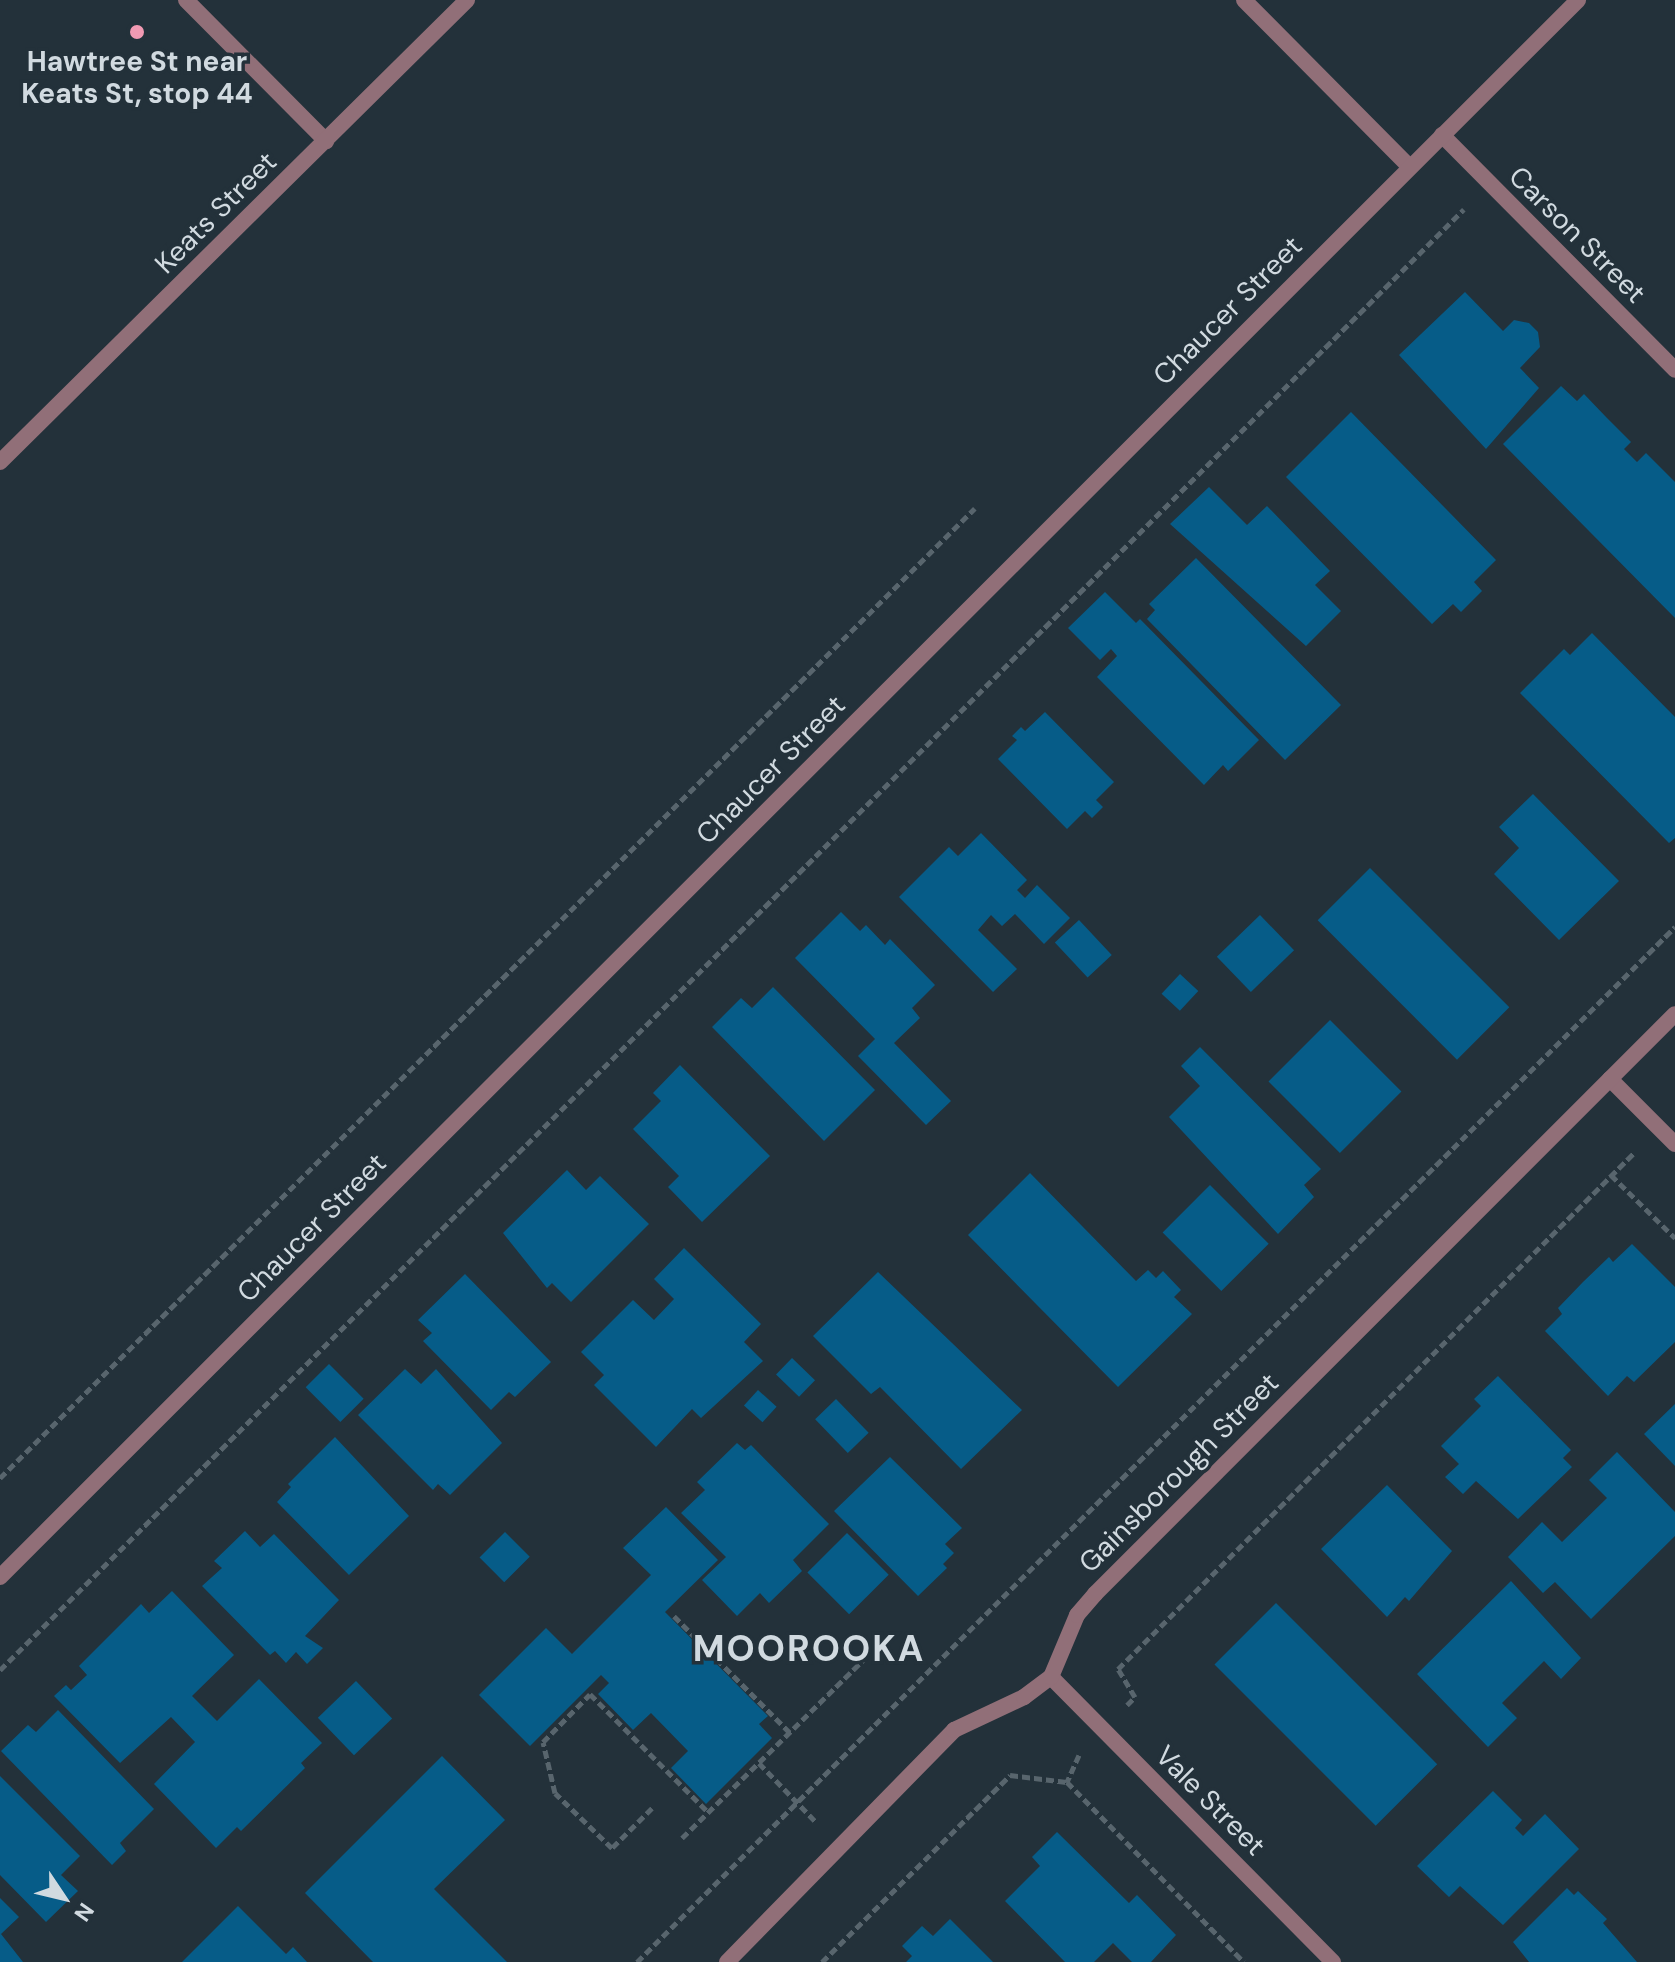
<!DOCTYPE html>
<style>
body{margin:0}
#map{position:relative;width:1675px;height:1962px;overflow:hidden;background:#23313a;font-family:"DM Sans",sans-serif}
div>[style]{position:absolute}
.building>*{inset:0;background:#065c88;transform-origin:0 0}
.path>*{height:5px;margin-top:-2.5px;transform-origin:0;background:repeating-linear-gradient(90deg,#58656d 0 8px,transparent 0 12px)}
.minor>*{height:16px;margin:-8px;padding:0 8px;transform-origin:8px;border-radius:8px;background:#916f78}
.dots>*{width:22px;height:22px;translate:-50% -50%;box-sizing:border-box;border:4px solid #23313a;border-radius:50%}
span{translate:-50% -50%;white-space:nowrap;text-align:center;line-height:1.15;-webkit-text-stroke:7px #23313a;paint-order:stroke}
.poi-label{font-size:28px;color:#d1dae0;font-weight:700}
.street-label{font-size:28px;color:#d1dae0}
.district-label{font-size:36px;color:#d1dae0;font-weight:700;letter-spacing:2px}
.north{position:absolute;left:24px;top:1858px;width:80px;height:80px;-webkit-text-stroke:6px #23313a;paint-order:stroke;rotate:125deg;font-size:22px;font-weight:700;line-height:32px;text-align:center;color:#d1dae0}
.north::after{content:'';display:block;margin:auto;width:28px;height:36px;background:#d1dae0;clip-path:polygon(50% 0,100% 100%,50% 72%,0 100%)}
</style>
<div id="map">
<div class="building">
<i style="clip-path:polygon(1465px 292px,1503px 331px,1514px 320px,1529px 323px,1538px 332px,1540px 347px,1520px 368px,1539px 388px,1486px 449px,1399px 355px)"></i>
<i style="clip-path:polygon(1561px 386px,1577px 401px,1584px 394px,1607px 418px,1631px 442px,1624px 449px,1637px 462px,1646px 453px,1675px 482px,1675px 618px,1503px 444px)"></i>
<i style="clip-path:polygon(1351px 412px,1496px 560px,1474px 582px,1482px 591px,1461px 612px,1453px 604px,1432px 624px,1286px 477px)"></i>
<i style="clip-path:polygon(1209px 487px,1247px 525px,1267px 506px,1330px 571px,1315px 585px,1341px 611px,1306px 646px,1170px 524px)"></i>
<i style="clip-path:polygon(1196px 558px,1341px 705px,1285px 760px,1147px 619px,1155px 610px,1149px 604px)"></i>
<i style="clip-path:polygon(1105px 592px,1136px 623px,1140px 619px,1259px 740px,1228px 771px,1223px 765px,1204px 785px,1097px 677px,1117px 656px,1111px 649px,1100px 660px,1068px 628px)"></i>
<i style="clip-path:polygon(1592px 633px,1675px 717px,1675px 838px,1669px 843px,1520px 693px,1564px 649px,1570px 655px)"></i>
<i style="clip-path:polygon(1045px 712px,1114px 782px,1096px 800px,1103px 807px,1092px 818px,1085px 811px,1067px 829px,998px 759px,1017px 740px,1012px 736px,1021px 727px,1025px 731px)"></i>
<i style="clip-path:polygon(1533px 794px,1619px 881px,1559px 940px,1494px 874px,1519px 848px,1499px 827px)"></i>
<i style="clip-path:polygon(981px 833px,1027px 880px,1017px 890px,1025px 898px,1037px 885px,1070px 918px,1044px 944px,1015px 914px,1002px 926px,991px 915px,978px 930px,1017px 969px,993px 992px,899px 897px,949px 847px,958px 856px)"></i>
<i style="left:1370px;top:868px;width:197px;height:74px;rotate:45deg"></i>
<i style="clip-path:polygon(841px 912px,860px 931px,866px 925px,885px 945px,890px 939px,935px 985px,912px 1008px,920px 1018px,894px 1043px,951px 1101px,926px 1125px,858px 1056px,875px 1039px,795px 958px)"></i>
<i style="left:1260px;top:915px;width:49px;height:60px;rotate:46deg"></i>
<i style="left:1079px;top:920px;width:48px;height:33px;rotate:47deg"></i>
<i style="left:1180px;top:974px;width:25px;height:27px;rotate:43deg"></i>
<i style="clip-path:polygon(773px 987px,875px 1090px,824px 1141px,712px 1027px,741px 998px,752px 1008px)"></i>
<i style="left:1330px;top:1020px;width:101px;height:87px;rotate:45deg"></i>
<i style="clip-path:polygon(1200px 1047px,1321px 1169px,1304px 1185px,1314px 1197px,1278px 1234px,1169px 1117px,1200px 1086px,1181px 1066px)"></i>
<i style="clip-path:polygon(680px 1065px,770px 1156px,702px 1222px,668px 1187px,679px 1176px,633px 1129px,661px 1101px,653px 1093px)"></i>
<i style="clip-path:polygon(567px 1170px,586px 1190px,600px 1176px,649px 1224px,571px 1302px,552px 1283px,547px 1288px,503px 1233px)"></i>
<i style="clip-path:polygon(1030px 1173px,1136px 1281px,1148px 1270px,1156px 1278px,1163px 1271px,1181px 1290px,1174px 1297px,1192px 1314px,1118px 1387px,968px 1235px)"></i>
<i style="left:1210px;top:1185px;width:83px;height:67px;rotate:45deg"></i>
<i style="clip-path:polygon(1632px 1244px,1675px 1287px,1675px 1342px,1634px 1382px,1627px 1376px,1608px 1396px,1545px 1331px,1562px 1314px,1558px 1308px,1583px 1282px,1609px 1257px,1613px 1262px)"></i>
<i style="clip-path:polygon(684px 1248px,761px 1324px,744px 1342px,763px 1361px,701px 1418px,692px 1409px,656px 1447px,594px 1385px,604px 1375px,581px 1352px,633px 1300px,654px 1320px,674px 1299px,654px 1279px)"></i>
<i style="clip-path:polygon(878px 1272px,1022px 1410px,961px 1469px,880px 1387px,871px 1394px,813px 1336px)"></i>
<i style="clip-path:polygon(465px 1274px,551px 1362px,515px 1397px,509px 1392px,491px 1410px,423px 1341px,432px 1333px,418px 1320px)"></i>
<i style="left:792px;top:1358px;width:32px;height:23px;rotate:44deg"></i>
<i style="left:329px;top:1364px;width:49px;height:33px;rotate:45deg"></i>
<i style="clip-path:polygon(405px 1369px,421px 1384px,436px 1369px,502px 1443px,450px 1495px,438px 1484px,433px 1490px,358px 1415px)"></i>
<i style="clip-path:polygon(1498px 1376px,1571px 1450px,1563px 1458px,1572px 1467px,1518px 1519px,1476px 1481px,1463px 1494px,1445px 1477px,1459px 1464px,1441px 1446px,1481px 1406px,1474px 1399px)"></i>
<i style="left:758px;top:1390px;width:25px;height:21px;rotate:42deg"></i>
<i style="left:836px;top:1399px;width:47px;height:29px;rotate:46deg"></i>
<i style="clip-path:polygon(1675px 1404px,1675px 1466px,1644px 1434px)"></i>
<i style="clip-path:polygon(335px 1437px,409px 1516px,349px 1575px,277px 1502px,291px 1487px,288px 1484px)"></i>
<i style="clip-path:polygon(737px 1443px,745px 1450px,751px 1445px,829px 1524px,793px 1560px,802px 1571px,769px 1603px,760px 1593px,737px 1616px,702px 1580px,726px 1557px,681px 1513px,705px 1490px,697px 1482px)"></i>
<i style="clip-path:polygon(1617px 1452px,1675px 1512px,1675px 1536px,1591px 1619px,1555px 1582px,1543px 1593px,1508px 1557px,1542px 1522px,1562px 1542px,1607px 1498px,1589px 1480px)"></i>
<i style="clip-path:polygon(890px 1457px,962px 1528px,945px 1544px,954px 1553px,943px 1564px,947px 1568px,918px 1596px,834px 1511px)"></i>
<i style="clip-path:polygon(1387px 1485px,1452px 1551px,1409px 1601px,1405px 1597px,1387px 1617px,1321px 1549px)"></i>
<i style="clip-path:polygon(666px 1507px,718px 1560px,665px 1612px,768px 1716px,759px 1724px,772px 1738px,706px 1804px,671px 1768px,688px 1751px,651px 1713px,633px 1730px,598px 1694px,609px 1683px,601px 1675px,530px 1746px,479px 1695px,546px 1628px,572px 1654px,651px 1575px,623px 1548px)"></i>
<i style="clip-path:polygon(245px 1531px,260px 1547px,274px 1534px,339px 1600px,305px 1636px,323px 1648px,307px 1664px,296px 1652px,286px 1663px,275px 1651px,270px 1655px,202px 1586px,222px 1568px,214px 1561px)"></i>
<i style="left:505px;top:1532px;width:35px;height:36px;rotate:45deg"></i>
<i style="left:847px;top:1533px;width:59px;height:56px;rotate:45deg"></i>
<i style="clip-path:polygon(1511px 1581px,1581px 1658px,1561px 1679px,1544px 1661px,1502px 1703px,1517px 1718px,1488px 1747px,1417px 1674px)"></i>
<i style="clip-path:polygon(172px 1591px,234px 1655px,192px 1696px,217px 1721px,259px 1679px,322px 1743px,301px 1763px,305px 1768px,241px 1831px,237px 1827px,216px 1848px,154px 1784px,195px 1742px,171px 1717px,120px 1763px,54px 1696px,66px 1685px,71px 1690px,87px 1675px,79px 1666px,141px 1604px,149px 1613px)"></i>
<i style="left:1276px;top:1603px;width:228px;height:87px;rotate:45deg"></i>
<i style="left:356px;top:1681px;width:52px;height:53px;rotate:46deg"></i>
<i style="clip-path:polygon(58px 1710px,154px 1809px,120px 1843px,126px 1851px,112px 1865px,1px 1751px,28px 1725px,36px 1732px)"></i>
<i style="clip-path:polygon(442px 1756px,505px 1820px,434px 1889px,507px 1962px,373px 1962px,305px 1893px)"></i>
<i style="clip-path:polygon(0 1776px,80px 1856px,61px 1875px,78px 1891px,46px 1922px,0 1875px)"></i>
<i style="clip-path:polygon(1493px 1791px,1522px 1820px,1515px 1828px,1523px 1836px,1545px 1814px,1579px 1849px,1503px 1925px,1460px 1886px,1449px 1897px,1417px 1866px)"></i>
<i style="clip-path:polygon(1057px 1832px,1129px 1903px,1137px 1895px,1176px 1935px,1151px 1962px,1132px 1962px,1113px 1943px,1094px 1962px,1065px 1962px,1005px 1901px,1040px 1866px,1032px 1857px)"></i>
<i style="clip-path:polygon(1567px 1888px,1574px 1895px,1578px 1891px,1607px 1919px,1603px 1923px,1637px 1962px,1529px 1962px,1513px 1942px)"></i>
<i style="clip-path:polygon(0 1898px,19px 1917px,1px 1934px,23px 1962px,0 1962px)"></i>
<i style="clip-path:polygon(238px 1906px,286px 1954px,293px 1947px,307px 1962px,182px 1962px)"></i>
<i style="clip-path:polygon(950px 1919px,993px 1962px,906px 1962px,912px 1956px,902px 1946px,922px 1926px,933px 1936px)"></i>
</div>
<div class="path">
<i style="left:1611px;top:1175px;width:90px;rotate:44.5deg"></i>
<i style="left:0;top:1478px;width:1375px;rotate:-44.85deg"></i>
<i style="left:674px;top:1616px;width:165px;rotate:45.2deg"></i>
<i style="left:0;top:1670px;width:2068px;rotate:-44.94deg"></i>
<i style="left:1127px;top:1705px;width:11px;rotate:-45deg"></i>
<i style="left:1135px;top:1697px;width:33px;rotate:-121deg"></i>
<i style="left:1118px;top:1669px;width:731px;rotate:-45deg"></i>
<i style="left:1079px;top:1755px;width:30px;rotate:114deg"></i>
<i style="left:1067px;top:1782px;width:252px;rotate:45.5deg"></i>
<i style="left:759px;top:1763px;width:81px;rotate:46deg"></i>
<i style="left:652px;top:1808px;width:57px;rotate:135deg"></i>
<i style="left:612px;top:1848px;width:79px;rotate:-136deg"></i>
<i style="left:555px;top:1793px;width:52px;rotate:-103.2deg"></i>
<i style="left:543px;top:1742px;width:67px;rotate:-45.6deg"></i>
<i style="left:590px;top:1694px;width:168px;rotate:45deg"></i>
<i style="left:682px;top:1838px;width:254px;rotate:-44.5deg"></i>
<i style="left:637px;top:1962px;width:1466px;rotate:-44.92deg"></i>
<i style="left:822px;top:1962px;width:265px;rotate:-44.8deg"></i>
<i style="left:1010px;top:1775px;width:57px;rotate:7deg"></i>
</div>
<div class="minor">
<i style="left:186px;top:0;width:199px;rotate:45.2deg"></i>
<i style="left:1244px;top:0;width:234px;rotate:45.2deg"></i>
<i style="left:1442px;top:135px;width:331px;rotate:45.2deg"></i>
<i style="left:0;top:462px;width:657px;rotate:-44.69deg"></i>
<i style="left:1610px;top:1079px;width:92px;rotate:45deg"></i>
<i style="left:0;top:1577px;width:2231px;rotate:-44.98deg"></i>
<i style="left:1051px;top:1677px;width:401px;rotate:45.3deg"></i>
<i style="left:727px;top:1962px;width:325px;rotate:-45.6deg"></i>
<i style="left:954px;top:1730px;width:77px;rotate:-25.2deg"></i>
<i style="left:1024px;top:1697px;width:34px;rotate:-37deg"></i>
<i style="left:1051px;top:1677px;width:67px;rotate:-67.2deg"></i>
<i style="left:1077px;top:1615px;width:28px;rotate:-49deg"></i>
<i style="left:1095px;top:1594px;width:820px;rotate:-45deg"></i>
</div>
<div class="dots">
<i style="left:137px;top:32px;background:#f19ab3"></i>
</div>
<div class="poi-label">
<span style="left:137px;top:78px">Hawtree St near<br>Keats St, stop 44</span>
</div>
<div class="street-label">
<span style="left:216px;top:213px;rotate:-45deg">Keats Street</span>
<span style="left:1577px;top:235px;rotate:45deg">Carson Street</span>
<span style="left:1228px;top:311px;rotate:-45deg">Chaucer Street</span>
<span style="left:771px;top:770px;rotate:-45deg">Chaucer Street</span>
<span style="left:312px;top:1228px;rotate:-45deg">Chaucer Street</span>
<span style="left:1179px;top:1473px;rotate:-45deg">Gainsborough Street</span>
<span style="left:1210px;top:1801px;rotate:45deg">Vale Street</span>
</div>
<div class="district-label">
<span style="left:809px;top:1649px">MOOROOKA</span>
</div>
<div class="north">N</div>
</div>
